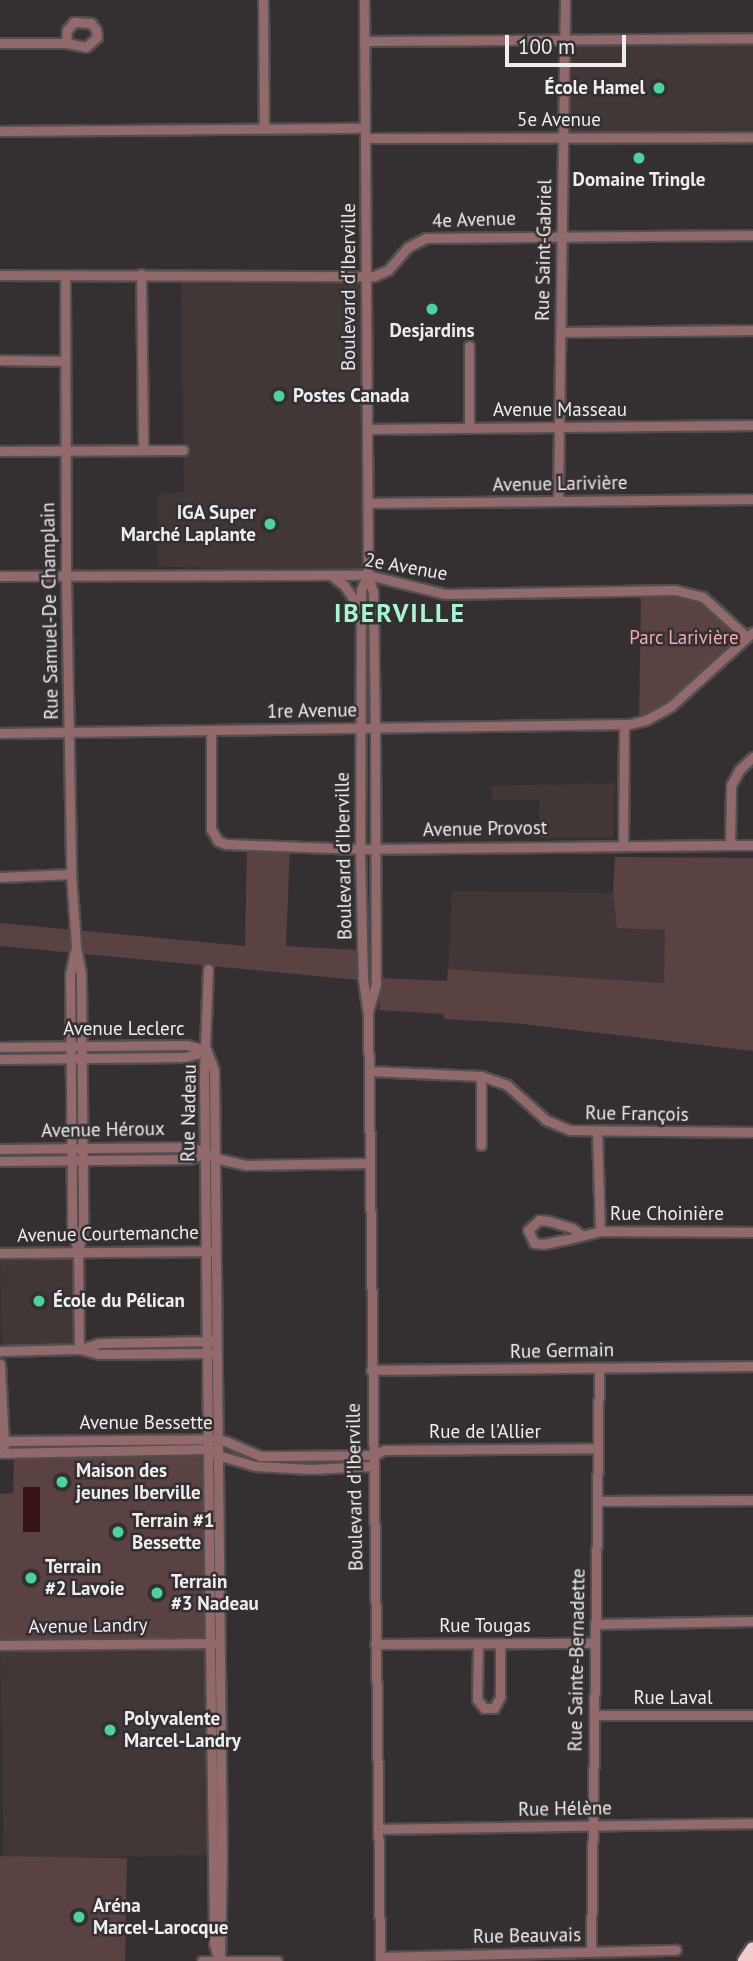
<!DOCTYPE html>
<meta charset="utf-8">
<style>
body{margin:0}
#map{position:relative;width:753px;height:1961px;overflow:hidden;background:#343031;font-family:"PT Sans",sans-serif}
div>[style]{position:absolute}
.built>*{inset:0;background:#423737;transform-origin:0 0}
.green>*{inset:0;background:#5a4142;transform-origin:0 0}
.water>*{inset:0;background:#351316;transform-origin:0 0}
.roads{filter:drop-shadow(2px 0 #524e4f) drop-shadow(-2px 0 #524e4f) drop-shadow(0 2px #524e4f) drop-shadow(0 -2px #524e4f)}
.minor>*{height:9px;margin:-4.5px;padding:0 4.5px;transform-origin:4.5px;border-radius:4.5px;background:#936a6c}
.highway>*{height:14px;margin:-7px;padding:0 7px;transform-origin:7px;border-radius:7px;background:#f3cbcc}
.dots>*{width:19px;height:19px;translate:-50% -50%;box-sizing:border-box;border:4px solid #343031;border-radius:50%}
span{translate:-50% -50%;white-space:nowrap;text-align:center;line-height:1.15;-webkit-text-stroke:5px #343031;paint-order:stroke}
.poi-label{font-size:19px;color:#efeded;font-weight:700}
.right{translate:-100% -50%;text-align:right}
.left{translate:0 -50%;text-align:left}
.street-label{font-size:19px;color:#efeded}
.park-label{font-size:19px;color:#f2a9ad}
.district-label{font-size:26px;color:#a4f8cf;font-weight:700;letter-spacing:2px}
.scale{position:absolute;left:505px;top:35px;width:121px;height:32px;box-sizing:border-box;border:4px solid #efeded;border-top:0;padding-left:9px;font-size:21px;line-height:24px;white-space:nowrap;color:#efeded;-webkit-text-stroke:5px #343031;paint-order:stroke}
</style>
<div id="map">
<div class="built">
<i style="left:753px;top:38px;width:99px;height:188px;rotate:90deg"></i>
<i style="clip-path:polygon(181px 279px,360px 280px,368px 575px,158px 566px,158px 494px,184px 492px)"></i>
<i style="clip-path:polygon(615px 783px,613px 838px,541px 838px,539px 800px,493px 800px,491px 786px)"></i>
<i style="clip-path:polygon(452px 891px,613px 893px,618px 928px,666px 930px,664px 983px,448px 969px)"></i>
<i style="left:78px;top:1252px;width:97px;height:78px;rotate:89deg"></i>
<i style="left:219px;top:1643px;width:212px;height:219px;rotate:89deg"></i>
</div>
<div class="green">
<i style="clip-path:polygon(641px 592px,696px 594px,747px 637px,698px 684px,639px 725px)"></i>
<i style="clip-path:polygon(290px 846px,286px 946px,358px 950px,358px 980px,0 946px,0 923px,245px 946px,247px 848px)"></i>
<i style="clip-path:polygon(615px 857px,753px 858px,753px 1051px,514px 1023px,444px 1019px,443px 1014px,379px 1010px,381px 978px,447px 981px,448px 969px,664px 983px,665px 930px,617px 928px,613px 893px)"></i>
<i style="clip-path:polygon(209px 1449px,210px 1643px,0 1642px,0 1494px,13px 1493px,14px 1457px)"></i>
<i style="left:0;top:1856px;width:127px;height:105px;rotate:1deg"></i>
</div>
<div class="water">
<i style="left:40px;top:1487px;width:45px;height:17px;rotate:90deg"></i>
</div>
<div class="roads">
<div class="minor">
<i style="left:263px;top:0;width:129px;rotate:89.6deg"></i>
<i style="left:364px;top:0;width:575px;rotate:89.6deg"></i>
<i style="left:368px;top:575px;width:18px;rotate:74deg"></i>
<i style="left:373px;top:592px;width:136px;rotate:89.2deg"></i>
<i style="left:375px;top:728px;width:256px;rotate:89.8deg"></i>
<i style="left:376px;top:984px;width:25px;rotate:106deg"></i>
<i style="left:364px;top:41px;width:389px;rotate:-0.4deg"></i>
<i style="left:0;top:43px;width:66px"></i>
<i style="left:66px;top:43px;width:20px;rotate:11deg"></i>
<i style="left:86px;top:47px;width:15px;rotate:-42deg"></i>
<i style="left:97px;top:37px;width:7px;rotate:-98deg"></i>
<i style="left:96px;top:30px;width:9px;rotate:-126deg"></i>
<i style="left:91px;top:23px;width:17px;rotate:-177deg"></i>
<i style="left:74px;top:22px;width:11px;rotate:131deg"></i>
<i style="left:67px;top:30px;width:13px;rotate:94deg"></i>
<i style="left:0;top:131px;width:365px;rotate:-0.5deg"></i>
<i style="left:365px;top:138px;width:388px;rotate:-0.1deg"></i>
<i style="left:141px;top:274px;width:175px;rotate:89.3deg"></i>
<i style="left:0;top:275px;width:374px;rotate:0.2deg"></i>
<i style="left:374px;top:276px;width:15px;rotate:-23deg"></i>
<i style="left:388px;top:270px;width:30px;rotate:-49deg"></i>
<i style="left:408px;top:247px;width:20px;rotate:-27deg"></i>
<i style="left:426px;top:238px;width:327px;rotate:-0.5deg"></i>
<i style="left:65px;top:275px;width:300px;rotate:89.8deg"></i>
<i style="left:66px;top:575px;width:299px;rotate:89deg"></i>
<i style="left:71px;top:874px;width:72px;rotate:86deg"></i>
<i style="left:76px;top:946px;width:28px;rotate:80deg"></i>
<i style="left:81px;top:974px;width:251px;rotate:89.5deg"></i>
<i style="left:83px;top:1225px;width:27px;rotate:100deg"></i>
<i style="left:561px;top:332px;width:192px;rotate:-0.6deg"></i>
<i style="left:469px;top:346px;width:82px;rotate:90deg"></i>
<i style="left:0;top:360px;width:65px;rotate:0.9deg"></i>
<i style="left:367px;top:429px;width:386px;rotate:-0.6deg"></i>
<i style="left:0;top:451px;width:183px;rotate:-0.3deg"></i>
<i style="left:558px;top:501px;width:501px;rotate:-89.2deg"></i>
<i style="left:368px;top:503px;width:385px;rotate:-0.6deg"></i>
<i style="left:331px;top:575px;width:16px;rotate:38deg"></i>
<i style="left:344px;top:585px;width:27px;rotate:56deg"></i>
<i style="left:368px;top:575px;width:17px;rotate:115deg"></i>
<i style="left:361px;top:590px;width:259px;rotate:90.2deg"></i>
<i style="left:360px;top:849px;width:130px;rotate:88.7deg"></i>
<i style="left:363px;top:979px;width:34px;rotate:82deg"></i>
<i style="left:368px;top:1013px;width:948px;rotate:89.27deg"></i>
<i style="left:0;top:576px;width:368px;rotate:-0.2deg"></i>
<i style="left:368px;top:575px;width:79px;rotate:13.9deg"></i>
<i style="left:445px;top:594px;width:230px;rotate:-1deg"></i>
<i style="left:675px;top:590px;width:29px;rotate:14deg"></i>
<i style="left:703px;top:597px;width:59px;rotate:42.3deg"></i>
<i style="left:211px;top:730px;width:99px;rotate:90deg"></i>
<i style="left:211px;top:829px;width:14px;rotate:60deg"></i>
<i style="left:218px;top:841px;width:9px;rotate:21deg"></i>
<i style="left:226px;top:844px;width:134px;rotate:2.1deg"></i>
<i style="left:360px;top:849px;width:393px;rotate:-0.6deg"></i>
<i style="left:0;top:733px;width:630px;rotate:-0.82deg"></i>
<i style="left:630px;top:724px;width:16px;rotate:-14deg"></i>
<i style="left:646px;top:720px;width:29px;rotate:-29deg"></i>
<i style="left:671px;top:706px;width:110px;rotate:-42.1deg"></i>
<i style="left:623px;top:845px;width:120px;rotate:-89.5deg"></i>
<i style="left:730px;top:845px;width:60px;rotate:-89deg"></i>
<i style="left:731px;top:785px;width:18px;rotate:-61deg"></i>
<i style="left:740px;top:769px;width:18px;rotate:-43deg"></i>
<i style="left:0;top:877px;width:71px;rotate:-2.4deg"></i>
<i style="left:75px;top:951px;width:25px;rotate:102deg"></i>
<i style="left:70px;top:975px;width:251px;rotate:89.5deg"></i>
<i style="left:72px;top:1226px;width:27px;rotate:77deg"></i>
<i style="left:78px;top:1252px;width:97px;rotate:89.4deg"></i>
<i style="left:208px;top:969px;width:102px;rotate:92.2deg"></i>
<i style="left:204px;top:1071px;width:572px;rotate:89.4deg"></i>
<i style="left:210px;top:1643px;width:301px;rotate:89.2deg"></i>
<i style="left:214px;top:1944px;width:17px;rotate:73deg"></i>
<i style="left:0;top:1047px;width:187px;rotate:-0.6deg"></i>
<i style="left:187px;top:1045px;width:20px;rotate:15deg"></i>
<i style="left:208px;top:1054px;width:17px;rotate:69deg"></i>
<i style="left:214px;top:1070px;width:785px;rotate:89.42deg"></i>
<i style="left:222px;top:1855px;width:101px;rotate:91.1deg"></i>
<i style="left:0;top:1059px;width:185px;rotate:-0.6deg"></i>
<i style="left:185px;top:1057px;width:23px;rotate:-15deg"></i>
<i style="left:369px;top:1071px;width:112px;rotate:2.6deg"></i>
<i style="left:481px;top:1076px;width:28px;rotate:19deg"></i>
<i style="left:507px;top:1085px;width:52px;rotate:41.9deg"></i>
<i style="left:546px;top:1120px;width:26px;rotate:23deg"></i>
<i style="left:570px;top:1130px;width:183px;rotate:0.6deg"></i>
<i style="left:597px;top:1131px;width:100px;rotate:88.3deg"></i>
<i style="left:481px;top:1145px;width:69px;rotate:-90deg"></i>
<i style="left:0;top:1149px;width:192px;rotate:-0.6deg"></i>
<i style="left:192px;top:1147px;width:25px;rotate:26deg"></i>
<i style="left:215px;top:1158px;width:32px;rotate:13deg"></i>
<i style="left:246px;top:1165px;width:124px;rotate:-0.9deg"></i>
<i style="left:0;top:1161px;width:189px;rotate:-0.6deg"></i>
<i style="left:189px;top:1159px;width:17px;rotate:-17deg"></i>
<i style="left:581px;top:1235px;width:11px;rotate:-142deg"></i>
<i style="left:572px;top:1228px;width:24px;rotate:-163deg"></i>
<i style="left:549px;top:1221px;width:10px;rotate:-174deg"></i>
<i style="left:539px;top:1220px;width:15px;rotate:138deg"></i>
<i style="left:528px;top:1230px;width:14px;rotate:65deg"></i>
<i style="left:534px;top:1243px;width:9px;rotate:6deg"></i>
<i style="left:543px;top:1244px;width:26px;rotate:-11deg"></i>
<i style="left:569px;top:1239px;width:32px;rotate:-14deg"></i>
<i style="left:600px;top:1231px;width:153px;rotate:0.4deg"></i>
<i style="left:0;top:1253px;width:212px;rotate:-0.5deg"></i>
<i style="left:81px;top:1349px;width:19px;rotate:-18deg"></i>
<i style="left:99px;top:1343px;width:114px;rotate:-1deg"></i>
<i style="left:0;top:1351px;width:79px;rotate:-1.5deg"></i>
<i style="left:79px;top:1349px;width:21px;rotate:14deg"></i>
<i style="left:99px;top:1354px;width:112px;rotate:-0.5deg"></i>
<i style="left:0;top:1364px;width:82px;rotate:87.2deg"></i>
<i style="left:371px;top:1370px;width:382px;rotate:-0.6deg"></i>
<i style="left:0;top:1441px;width:209px;rotate:-0.5deg"></i>
<i style="left:209px;top:1439px;width:16px;rotate:7deg"></i>
<i style="left:225px;top:1441px;width:38px;rotate:23deg"></i>
<i style="left:260px;top:1456px;width:20px"></i>
<i style="left:280px;top:1456px;width:93px;rotate:-0.6deg"></i>
<i style="left:373px;top:1455px;width:13px;rotate:-23deg"></i>
<i style="left:385px;top:1450px;width:213px;rotate:-0.5deg"></i>
<i style="left:0;top:1453px;width:209px;rotate:-1.1deg"></i>
<i style="left:209px;top:1449px;width:10px;rotate:37deg"></i>
<i style="left:217px;top:1455px;width:40px;rotate:16deg"></i>
<i style="left:255px;top:1466px;width:56px;rotate:3.1deg"></i>
<i style="left:311px;top:1469px;width:61px;rotate:-2.8deg"></i>
<i style="left:597px;top:1501px;width:156px;rotate:-0.4deg"></i>
<i style="left:595px;top:1624px;width:158px;rotate:-1.1deg"></i>
<i style="left:375px;top:1644px;width:220px;rotate:-0.3deg"></i>
<i style="left:478px;top:1644px;width:55px;rotate:91deg"></i>
<i style="left:477px;top:1699px;width:11px;rotate:52deg"></i>
<i style="left:484px;top:1708px;width:10px"></i>
<i style="left:494px;top:1708px;width:13px;rotate:-61deg"></i>
<i style="left:500px;top:1697px;width:53px;rotate:-90deg"></i>
<i style="left:0;top:1645px;width:215px;rotate:-0.5deg"></i>
<i style="left:594px;top:1715px;width:159px"></i>
<i style="left:378px;top:1829px;width:375px;rotate:-0.9deg"></i>
<i style="left:591px;top:1952px;width:584px;rotate:-89.22deg"></i>
<i style="left:380px;top:1957px;width:296px;rotate:-1.4deg"></i>
<i style="left:202px;top:1961px;width:75px"></i>
</div>
<div class="highway">
<i style="left:745px;top:1961px;width:14px;rotate:-56deg"></i>
</div>
</div>
<div class="dots">
<i style="left:659px;top:88px;background:#4ad49c"></i>
<i style="left:639px;top:158px;background:#4ad49c"></i>
<i style="left:432px;top:309px;background:#4ad49c"></i>
<i style="left:279px;top:396px;background:#4ad49c"></i>
<i style="left:270px;top:524px;background:#4ad49c"></i>
<i style="left:39px;top:1301px;background:#4ad49c"></i>
<i style="left:62px;top:1482px;background:#4ad49c"></i>
<i style="left:118px;top:1532px;background:#4ad49c"></i>
<i style="left:31px;top:1578px;background:#4ad49c"></i>
<i style="left:157px;top:1593px;background:#4ad49c"></i>
<i style="left:110px;top:1730px;background:#4ad49c"></i>
<i style="left:79px;top:1917px;background:#4ad49c"></i>
</div>
<div class="poi-label">
<span class="right" style="left:645px;top:88px">École Hamel</span>
<span style="left:639px;top:180px">Domaine Tringle</span>
<span style="left:432px;top:331px">Desjardins</span>
<span class="left" style="left:293px;top:396px">Postes Canada</span>
<span class="right" style="left:256px;top:524px">IGA Super<br>Marché Laplante</span>
<span class="left" style="left:53px;top:1301px">École du Pélican</span>
<span class="left" style="left:76px;top:1482px">Maison des<br>jeunes Iberville</span>
<span class="left" style="left:132px;top:1532px">Terrain #1<br>Bessette</span>
<span class="left" style="left:45px;top:1578px">Terrain<br>#2 Lavoie</span>
<span class="left" style="left:171px;top:1593px">Terrain<br>#3 Nadeau</span>
<span class="left" style="left:124px;top:1730px">Polyvalente<br>Marcel-Landry</span>
<span class="left" style="left:93px;top:1917px">Aréna<br>Marcel-Larocque</span>
</div>
<div class="street-label">
<span style="left:559px;top:120px">5e Avenue</span>
<span style="left:474px;top:220px;rotate:-2deg">4e Avenue</span>
<span style="left:544px;top:250px;rotate:-89deg">Rue Saint-Gabriel</span>
<span style="left:349px;top:287px;rotate:-90deg">Boulevard d'Iberville</span>
<span style="left:560px;top:410px">Avenue Masseau</span>
<span style="left:560px;top:484px;rotate:-1deg">Avenue Larivière</span>
<span style="left:406px;top:567px;rotate:10deg">2e Avenue</span>
<span style="left:50px;top:611px;rotate:-91deg">Rue Samuel-De Champlain</span>
<span style="left:312px;top:711px;rotate:-1deg">1re Avenue</span>
<span style="left:485px;top:829px;rotate:-1deg">Avenue Provost</span>
<span style="left:344px;top:856px;rotate:-91deg">Boulevard d'Iberville</span>
<span style="left:124px;top:1029px">Avenue Leclerc</span>
<span style="left:189px;top:1113px;rotate:-89deg">Rue Nadeau</span>
<span style="left:637px;top:1114px;rotate:1deg">Rue François</span>
<span style="left:103px;top:1130px;rotate:-1deg">Avenue Héroux</span>
<span style="left:667px;top:1214px">Rue Choinière</span>
<span style="left:108px;top:1234px;rotate:-1deg">Avenue Courtemanche</span>
<span style="left:562px;top:1351px;rotate:-1deg">Rue Germain</span>
<span style="left:146px;top:1423px">Avenue Bessette</span>
<span style="left:485px;top:1432px">Rue de l'Allier</span>
<span style="left:355px;top:1487px;rotate:-91deg">Boulevard d'Iberville</span>
<span style="left:88px;top:1626px;rotate:-1deg">Avenue Landry</span>
<span style="left:485px;top:1626px">Rue Tougas</span>
<span style="left:577px;top:1660px;rotate:-89deg">Rue Sainte-Bernadette</span>
<span style="left:673px;top:1698px">Rue Laval</span>
<span style="left:565px;top:1809px;rotate:-1deg">Rue Hélène</span>
<span style="left:527px;top:1936px;rotate:-1deg">Rue Beauvais</span>
</div>
<div class="park-label">
<span style="left:684px;top:638px">Parc Larivière</span>
</div>
<div class="district-label">
<span style="left:400px;top:613px">IBERVILLE</span>
</div>
<div class="scale">100 m</div>
</div>
